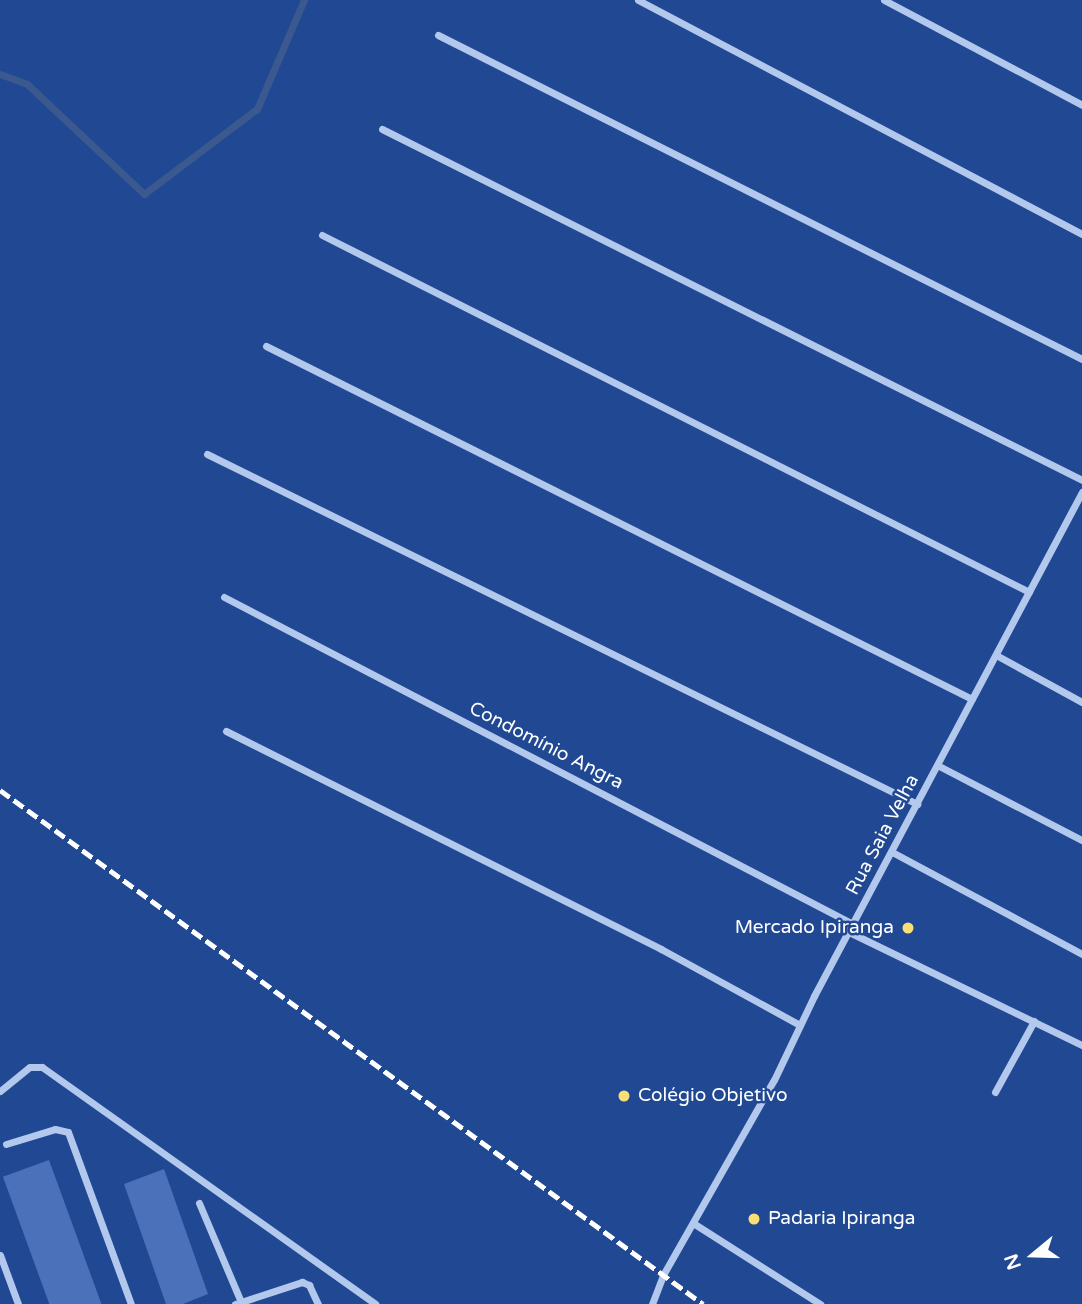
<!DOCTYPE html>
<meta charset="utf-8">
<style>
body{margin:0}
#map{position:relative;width:1082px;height:1304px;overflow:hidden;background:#214993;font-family:"Varela Round",sans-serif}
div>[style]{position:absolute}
.stream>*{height:7px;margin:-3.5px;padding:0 3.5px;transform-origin:3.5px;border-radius:3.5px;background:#3c598f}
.building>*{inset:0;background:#4a71b9;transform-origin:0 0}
.street>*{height:7px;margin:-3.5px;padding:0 3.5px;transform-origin:3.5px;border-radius:3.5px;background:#b3c8ed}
.rail>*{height:5px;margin-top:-2.5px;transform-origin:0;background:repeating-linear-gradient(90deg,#fff 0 12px,transparent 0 17px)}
.dots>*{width:19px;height:19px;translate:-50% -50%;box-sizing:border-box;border:4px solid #214993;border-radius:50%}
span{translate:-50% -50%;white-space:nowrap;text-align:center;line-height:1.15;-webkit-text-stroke:5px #214993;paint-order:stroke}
.street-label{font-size:19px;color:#fff}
.poi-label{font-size:19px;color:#fff}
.right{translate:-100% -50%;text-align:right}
.left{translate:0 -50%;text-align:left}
.north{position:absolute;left:998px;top:1220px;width:70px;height:70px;-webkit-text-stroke:5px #214993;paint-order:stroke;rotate:251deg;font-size:19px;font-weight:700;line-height:28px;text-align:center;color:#fff}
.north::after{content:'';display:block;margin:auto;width:24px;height:32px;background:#fff;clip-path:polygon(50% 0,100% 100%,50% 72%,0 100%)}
</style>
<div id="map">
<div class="stream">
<i style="left:0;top:74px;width:29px;rotate:20deg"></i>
<i style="left:27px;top:84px;width:161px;rotate:43.2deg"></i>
<i style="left:144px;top:194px;width:141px;rotate:-37deg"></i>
<i style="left:257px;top:109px;width:119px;rotate:-66.7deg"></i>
</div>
<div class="building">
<i style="left:49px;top:1160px;width:153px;height:49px;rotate:70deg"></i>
<i style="clip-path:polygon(164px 1169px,208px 1294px,183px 1304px,166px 1304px,124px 1184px)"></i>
</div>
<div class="street">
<i style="left:638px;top:0;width:502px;rotate:27.79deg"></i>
<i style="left:884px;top:0;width:224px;rotate:27.9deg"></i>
<i style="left:438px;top:35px;width:721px;rotate:26.71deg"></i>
<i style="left:382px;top:129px;width:783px;rotate:26.63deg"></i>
<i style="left:322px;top:235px;width:792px;rotate:26.79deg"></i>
<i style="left:266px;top:346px;width:789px;rotate:26.57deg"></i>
<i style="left:207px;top:454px;width:792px;rotate:26.24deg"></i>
<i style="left:224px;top:597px;width:709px;rotate:27.47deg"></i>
<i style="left:996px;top:655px;width:98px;rotate:28.7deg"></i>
<i style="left:226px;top:731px;width:487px;rotate:26.6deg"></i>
<i style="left:661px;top:949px;width:158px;rotate:28.7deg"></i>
<i style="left:939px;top:766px;width:161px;rotate:27.4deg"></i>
<i style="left:892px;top:852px;width:216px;rotate:28.2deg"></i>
<i style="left:849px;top:932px;width:259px;rotate:25.9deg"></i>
<i style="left:0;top:1091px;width:38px;rotate:-39deg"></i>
<i style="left:30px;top:1067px;width:12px"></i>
<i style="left:42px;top:1067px;width:409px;rotate:35.4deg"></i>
<i style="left:995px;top:1092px;width:81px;rotate:-61.2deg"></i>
<i style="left:6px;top:1144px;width:51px;rotate:-17deg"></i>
<i style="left:55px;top:1129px;width:13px;rotate:13deg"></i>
<i style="left:68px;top:1132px;width:183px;rotate:69.9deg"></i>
<i style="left:199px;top:1203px;width:108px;rotate:67deg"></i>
<i style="left:693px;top:1223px;width:151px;rotate:32.5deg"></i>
<i style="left:0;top:1255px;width:52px;rotate:69.8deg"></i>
<i style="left:235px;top:1304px;width:71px;rotate:-18.2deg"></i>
<i style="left:302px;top:1282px;width:8px;rotate:23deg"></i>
<i style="left:309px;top:1285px;width:21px;rotate:65deg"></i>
<i style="left:652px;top:1304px;width:31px;rotate:-69deg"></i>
<i style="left:663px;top:1275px;width:224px;rotate:-60.4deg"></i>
<i style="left:774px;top:1080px;width:93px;rotate:-64.5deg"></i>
<i style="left:814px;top:996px;width:571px;rotate:-62deg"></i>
</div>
<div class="rail">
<i style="left:0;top:790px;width:871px;rotate:36.17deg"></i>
</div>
<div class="dots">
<i style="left:908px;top:928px;background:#fadf74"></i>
<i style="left:624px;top:1096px;background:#fadf74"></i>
<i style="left:754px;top:1219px;background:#fadf74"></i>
</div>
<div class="street-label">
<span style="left:546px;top:746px;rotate:27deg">Condomínio Angra</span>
<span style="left:883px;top:835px;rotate:-62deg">Rua Saia Velha</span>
</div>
<div class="poi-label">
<span class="right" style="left:894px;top:928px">Mercado Ipiranga</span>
<span class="left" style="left:638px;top:1096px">Colégio Objetivo</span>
<span class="left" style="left:768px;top:1219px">Padaria Ipiranga</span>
</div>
<div class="north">N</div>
</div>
